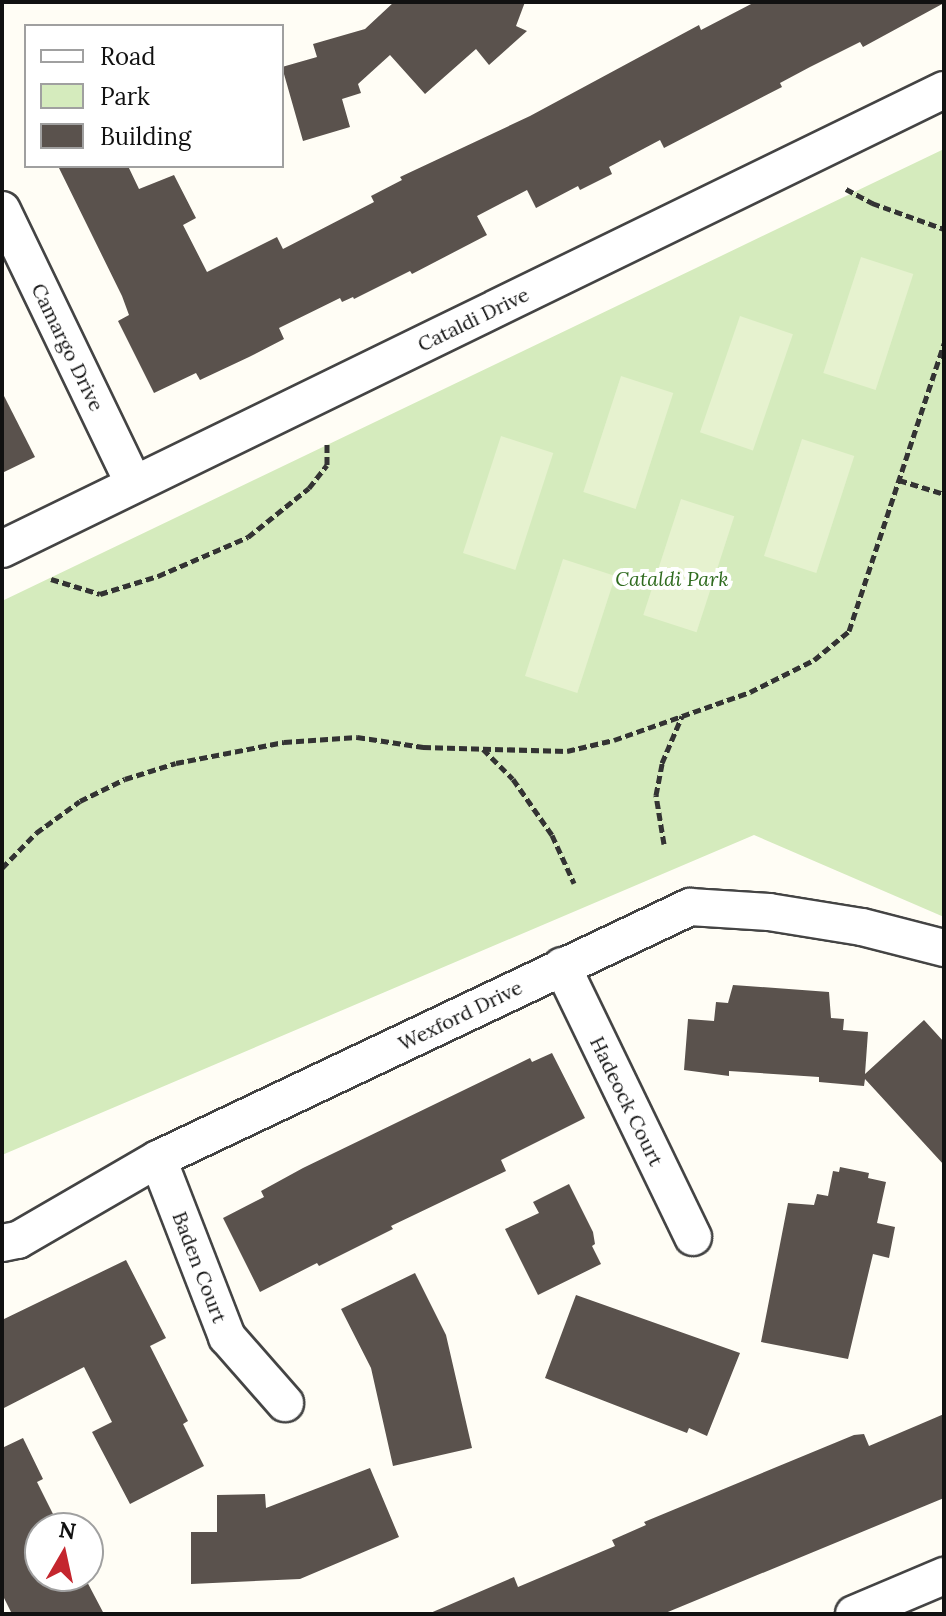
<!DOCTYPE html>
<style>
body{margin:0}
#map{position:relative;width:946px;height:1616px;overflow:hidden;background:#fffdf5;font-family:Lora,serif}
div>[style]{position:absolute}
.green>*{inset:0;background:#d5ebbd}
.pitch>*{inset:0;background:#e6f2cf;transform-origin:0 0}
.building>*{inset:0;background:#5a524d}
.path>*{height:5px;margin-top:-2.5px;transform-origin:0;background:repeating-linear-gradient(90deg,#333 0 8px,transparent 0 12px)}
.roads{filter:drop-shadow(2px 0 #444) drop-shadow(-2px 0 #444) drop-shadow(0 2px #444) drop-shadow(0 -2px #444)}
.minor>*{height:36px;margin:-18px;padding:0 18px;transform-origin:18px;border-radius:18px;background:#fff}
span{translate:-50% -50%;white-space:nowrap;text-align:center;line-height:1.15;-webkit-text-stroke:8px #fff;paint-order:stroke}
.street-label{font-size:20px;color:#111}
.park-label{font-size:20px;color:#2f6b1f;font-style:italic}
.frame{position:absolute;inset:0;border:4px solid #111;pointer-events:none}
.legend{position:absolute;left:24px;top:24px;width:260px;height:144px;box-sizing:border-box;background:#fff;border:2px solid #a0a0a0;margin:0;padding:10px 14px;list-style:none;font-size:24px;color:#111}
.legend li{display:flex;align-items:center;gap:16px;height:40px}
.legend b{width:40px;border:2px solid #a0a0a0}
.north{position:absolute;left:24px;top:1512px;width:80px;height:80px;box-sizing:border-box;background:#fff;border:2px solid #a0a0a0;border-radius:50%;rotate:9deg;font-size:22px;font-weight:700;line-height:32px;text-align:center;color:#111}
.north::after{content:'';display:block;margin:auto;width:28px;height:36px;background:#c4262e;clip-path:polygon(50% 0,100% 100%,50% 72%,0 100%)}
</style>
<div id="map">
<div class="green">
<i style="clip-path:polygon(944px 149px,944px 917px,754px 835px,2px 1155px,2px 601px)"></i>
</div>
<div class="pitch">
<i style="left:861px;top:257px;width:55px;height:122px;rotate:18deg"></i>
<i style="left:740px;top:316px;width:56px;height:123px;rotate:19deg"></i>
<i style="left:621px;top:376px;width:55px;height:122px;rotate:18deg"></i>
<i style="left:501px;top:436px;width:55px;height:123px;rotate:18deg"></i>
<i style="left:802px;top:439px;width:55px;height:123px;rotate:18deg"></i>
<i style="left:681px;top:499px;width:56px;height:122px;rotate:18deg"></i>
<i style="left:563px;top:559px;width:55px;height:123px;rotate:18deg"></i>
</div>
<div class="building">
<i style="clip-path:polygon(394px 2px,525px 2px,516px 26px,527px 31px,489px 65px,476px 49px,425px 94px,390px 55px,358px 84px,361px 93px,342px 99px,350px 127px,303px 141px,282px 67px,317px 57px,313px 44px,365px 29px)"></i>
<i style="clip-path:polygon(755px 2px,944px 3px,863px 47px,860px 42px,810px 67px,780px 83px,782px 87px,664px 148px,660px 140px,609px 167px,612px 174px,580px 190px,578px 186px,536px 208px,527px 190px,477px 216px,487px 235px,412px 274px,410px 271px,354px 299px,353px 297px,342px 302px,340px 298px,279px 328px,284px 339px,249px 357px,200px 380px,196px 373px,154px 393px,118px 321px,129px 315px,122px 296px,58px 166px,128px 166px,139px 189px,174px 175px,196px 218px,183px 225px,207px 272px,277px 237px,283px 249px,374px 202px,371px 196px,402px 180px,400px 177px,530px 116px,699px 25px,701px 30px)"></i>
<i style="clip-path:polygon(2px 392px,35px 457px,2px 473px)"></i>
<i style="clip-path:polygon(733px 985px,829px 992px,831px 1018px,844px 1019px,843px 1030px,868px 1032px,865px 1074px,924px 1020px,944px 1042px,944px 1165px,865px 1079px,864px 1086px,819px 1082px,819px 1077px,729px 1071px,729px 1076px,684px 1070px,688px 1019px,714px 1021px,716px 1002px,728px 1003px)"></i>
<i style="clip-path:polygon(552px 1053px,585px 1118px,501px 1160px,506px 1171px,391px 1226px,393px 1229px,319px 1266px,317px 1263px,260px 1292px,223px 1218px,264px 1197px,261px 1191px,303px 1168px,530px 1058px,532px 1062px)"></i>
<i style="clip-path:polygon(840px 1167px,869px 1173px,868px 1178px,886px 1182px,877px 1223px,895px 1227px,889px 1258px,873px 1254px,848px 1359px,761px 1342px,788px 1203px,814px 1205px,817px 1194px,828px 1196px,833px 1171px,839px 1172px)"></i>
<i style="clip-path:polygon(569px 1184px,593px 1232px,595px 1244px,592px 1246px,601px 1264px,538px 1295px,505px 1229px,539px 1213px,533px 1202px)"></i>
<i style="clip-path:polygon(126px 1260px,166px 1338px,150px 1346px,188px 1421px,183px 1424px,204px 1466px,130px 1504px,92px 1432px,112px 1422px,84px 1367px,2px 1409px,2px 1320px)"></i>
<i style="clip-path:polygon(415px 1273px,446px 1335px,472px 1448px,393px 1466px,371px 1368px,341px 1309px)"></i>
<i style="clip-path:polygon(576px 1295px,740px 1353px,707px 1436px,689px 1428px,687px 1433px,545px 1378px)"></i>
<i style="clip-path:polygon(944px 1414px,944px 1498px,663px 1614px,428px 1614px,514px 1577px,518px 1587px,615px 1546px,612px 1540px,646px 1525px,644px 1522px,854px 1435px,864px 1434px,869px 1446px)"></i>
<i style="clip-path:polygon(23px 1438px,43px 1479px,37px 1482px,60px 1528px,40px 1528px,40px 1576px,84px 1576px,104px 1614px,12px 1614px,2px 1594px,2px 1448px)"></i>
<i style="clip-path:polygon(370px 1468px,399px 1537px,300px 1579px,191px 1584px,191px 1532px,217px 1532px,217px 1495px,265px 1494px,266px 1508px)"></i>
</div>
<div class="path">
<i style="left:846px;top:189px;width:30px;rotate:28deg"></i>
<i style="left:872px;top:203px;width:77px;rotate:19.9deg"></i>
<i style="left:899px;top:480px;width:47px;rotate:17.3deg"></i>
<i style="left:51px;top:579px;width:51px;rotate:17deg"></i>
<i style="left:100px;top:594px;width:61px;rotate:-17.2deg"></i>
<i style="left:158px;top:576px;width:98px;rotate:-23.4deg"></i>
<i style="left:248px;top:537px;width:78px;rotate:-38.8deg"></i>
<i style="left:309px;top:488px;width:29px;rotate:-52deg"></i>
<i style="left:327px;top:465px;width:21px;rotate:-90deg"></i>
<i style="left:483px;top:749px;width:42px;rotate:45deg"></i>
<i style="left:513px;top:779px;width:68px;rotate:55.1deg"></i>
<i style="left:552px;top:835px;width:53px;rotate:65.4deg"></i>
<i style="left:664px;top:844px;width:50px;rotate:-99.3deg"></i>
<i style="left:656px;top:795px;width:33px;rotate:-79deg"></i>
<i style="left:662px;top:763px;width:51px;rotate:-66.9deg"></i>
<i style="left:2px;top:868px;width:49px;rotate:-45.8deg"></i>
<i style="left:36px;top:833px;width:54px;rotate:-36deg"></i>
<i style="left:80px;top:801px;width:50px;rotate:-26.1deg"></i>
<i style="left:125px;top:779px;width:53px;rotate:-17.4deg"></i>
<i style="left:176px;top:763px;width:110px;rotate:-11deg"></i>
<i style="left:284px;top:742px;width:73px;rotate:-3.9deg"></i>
<i style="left:357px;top:737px;width:67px;rotate:8.6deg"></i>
<i style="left:423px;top:747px;width:144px;rotate:1.6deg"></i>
<i style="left:567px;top:751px;width:48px;rotate:-13.2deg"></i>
<i style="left:614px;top:740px;width:144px;rotate:-19.4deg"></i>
<i style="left:750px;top:692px;width:72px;rotate:-26.6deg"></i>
<i style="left:814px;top:660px;width:45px;rotate:-39.6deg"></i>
<i style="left:849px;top:631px;width:303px;rotate:-71.7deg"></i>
</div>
<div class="roads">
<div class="minor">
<i style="left:2px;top:210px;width:304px;rotate:64.3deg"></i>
<i style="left:2px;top:549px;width:1048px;rotate:-25.98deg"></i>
<i style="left:562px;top:966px;width:301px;rotate:64.2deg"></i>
<i style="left:158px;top:1159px;width:191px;rotate:68.8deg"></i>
<i style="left:227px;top:1337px;width:88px;rotate:48.7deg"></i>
<i style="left:2px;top:1243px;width:16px;rotate:-11deg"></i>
<i style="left:18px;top:1240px;width:162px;rotate:-30.1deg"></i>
<i style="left:158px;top:1159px;width:589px;rotate:-25.35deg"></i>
<i style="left:690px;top:907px;width:79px;rotate:3.6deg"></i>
<i style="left:769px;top:912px;width:94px;rotate:9.2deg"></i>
<i style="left:862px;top:927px;width:85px;rotate:14.4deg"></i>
<i style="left:854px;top:1614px;width:98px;rotate:-22.9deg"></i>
</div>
</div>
<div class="street-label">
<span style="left:473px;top:319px;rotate:-26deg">Cataldi Drive</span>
<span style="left:68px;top:347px;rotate:64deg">Camargo Drive</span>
<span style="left:460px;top:1015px;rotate:-26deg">Wexford Drive</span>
<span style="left:627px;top:1101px;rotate:64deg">Hadeock Court</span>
<span style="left:200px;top:1267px;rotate:69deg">Baden Court</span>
</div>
<div class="park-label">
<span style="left:672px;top:578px">Cataldi Park</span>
</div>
<div class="frame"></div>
<ul class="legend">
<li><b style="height:10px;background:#fff"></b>Road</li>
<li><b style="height:22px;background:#d5ebbd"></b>Park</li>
<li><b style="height:22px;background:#5a524d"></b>Building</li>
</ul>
<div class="north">N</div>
</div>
